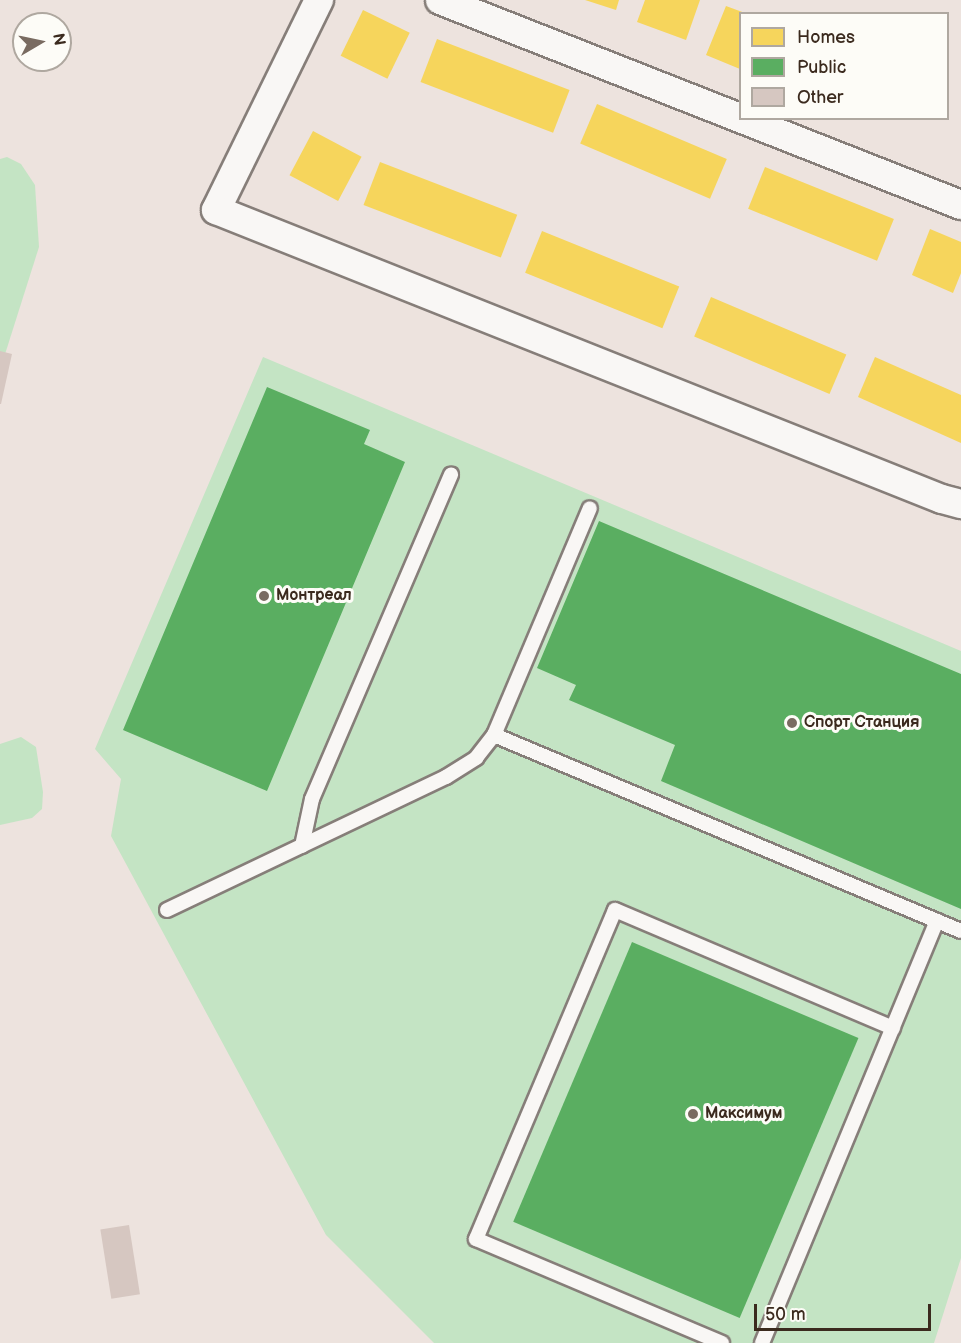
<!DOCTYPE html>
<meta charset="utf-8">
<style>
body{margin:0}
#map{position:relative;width:961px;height:1343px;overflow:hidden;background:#ede3de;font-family:"Balsamiq Sans",sans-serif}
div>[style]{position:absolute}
.green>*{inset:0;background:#c4e4c4}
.homes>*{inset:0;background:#f6d55c;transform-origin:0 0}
.public>*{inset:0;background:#5aae61;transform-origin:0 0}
.building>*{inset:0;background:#d6c7c1;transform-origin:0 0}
.roads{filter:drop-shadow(2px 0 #867e79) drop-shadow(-2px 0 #867e79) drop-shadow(0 2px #867e79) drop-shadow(0 -2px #867e79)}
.service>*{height:14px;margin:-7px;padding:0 7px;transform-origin:7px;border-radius:7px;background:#f9f7f5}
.minor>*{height:28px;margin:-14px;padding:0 14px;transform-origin:14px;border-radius:14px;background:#f9f7f5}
.dots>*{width:16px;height:16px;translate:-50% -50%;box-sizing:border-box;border:3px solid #fdfcf7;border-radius:50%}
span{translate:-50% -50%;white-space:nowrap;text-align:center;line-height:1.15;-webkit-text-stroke:6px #fdfcf7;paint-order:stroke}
.poi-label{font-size:16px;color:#3b2a1e;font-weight:700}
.left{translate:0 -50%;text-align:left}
.legend{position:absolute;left:739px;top:12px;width:210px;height:108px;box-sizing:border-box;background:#fdfcf7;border:2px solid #afa8a0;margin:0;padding:8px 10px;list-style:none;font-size:18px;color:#3b2a1e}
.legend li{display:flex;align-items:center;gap:12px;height:30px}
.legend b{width:30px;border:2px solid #afa8a0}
.north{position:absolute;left:12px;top:12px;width:60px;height:60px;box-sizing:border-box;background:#fdfcf7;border:2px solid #afa8a0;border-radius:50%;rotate:81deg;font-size:16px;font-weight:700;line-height:24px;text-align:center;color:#3b2a1e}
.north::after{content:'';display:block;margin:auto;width:21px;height:27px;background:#796b61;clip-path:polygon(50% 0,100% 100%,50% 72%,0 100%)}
.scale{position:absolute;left:754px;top:1304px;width:177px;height:27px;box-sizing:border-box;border:3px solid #3b2a1e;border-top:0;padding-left:8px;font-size:18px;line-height:21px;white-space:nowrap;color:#3b2a1e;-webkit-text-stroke:4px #fdfcf7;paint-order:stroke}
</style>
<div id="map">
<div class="green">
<i style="clip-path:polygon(7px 157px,21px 164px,35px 185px,39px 247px,0 370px,0 159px)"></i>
<i style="clip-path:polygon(263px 357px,961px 651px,961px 1258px,934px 1343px,434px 1343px,326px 1235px,111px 836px,121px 779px,95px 749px)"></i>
<i style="clip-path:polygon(21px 737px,36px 747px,43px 792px,42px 809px,32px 818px,0 825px,0 744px)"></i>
</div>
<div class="homes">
<i style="clip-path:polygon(585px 0,619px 0,616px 10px)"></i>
<i style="clip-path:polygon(645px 0,700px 0,686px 40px,637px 22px)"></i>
<i style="clip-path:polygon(726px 6px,745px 13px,740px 14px,740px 69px,706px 55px)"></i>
<i style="left:363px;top:10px;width:52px;height:51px;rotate:26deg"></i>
<i style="left:437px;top:39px;width:142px;height:46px;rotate:21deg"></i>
<i style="left:597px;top:104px;width:141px;height:43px;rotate:23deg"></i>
<i style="left:313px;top:131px;width:55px;height:50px;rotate:28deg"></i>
<i style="left:380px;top:162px;width:147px;height:46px;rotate:21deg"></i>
<i style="left:765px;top:167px;width:139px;height:45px;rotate:22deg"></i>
<i style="clip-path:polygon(930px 229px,961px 242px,961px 273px,953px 293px,912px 275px)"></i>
<i style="left:542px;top:231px;width:148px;height:45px;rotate:22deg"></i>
<i style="left:711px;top:297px;width:147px;height:43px;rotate:23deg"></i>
<i style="clip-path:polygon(875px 357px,961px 395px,961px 443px,858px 397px)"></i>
</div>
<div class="public">
<i style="clip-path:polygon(267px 387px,370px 430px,364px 444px,405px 462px,267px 791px,123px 730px)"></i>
<i style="clip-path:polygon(599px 521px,961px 674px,961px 909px,661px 781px,675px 745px,569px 700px,576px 685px,537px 668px)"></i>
<i style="left:632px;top:942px;width:246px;height:304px;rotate:23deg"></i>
</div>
<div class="building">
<i style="clip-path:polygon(0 351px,12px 354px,1px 404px,0 404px)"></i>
<i style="left:129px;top:1225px;width:70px;height:29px;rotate:81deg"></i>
</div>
<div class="roads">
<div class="service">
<i style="left:494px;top:735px;width:506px;rotate:22.77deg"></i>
<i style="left:302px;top:846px;width:48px;rotate:-78deg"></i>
<i style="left:312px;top:799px;width:353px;rotate:-66.8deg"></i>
<i style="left:167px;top:910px;width:309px;rotate:-25.5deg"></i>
<i style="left:446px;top:777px;width:36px;rotate:-32deg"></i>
<i style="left:476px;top:758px;width:29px;rotate:-52deg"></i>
<i style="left:494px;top:735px;width:246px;rotate:-67.1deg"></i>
<i style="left:722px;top:1343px;width:267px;rotate:-157.1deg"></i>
<i style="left:476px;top:1239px;width:357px;rotate:-67.1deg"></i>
<i style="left:615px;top:910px;width:302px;rotate:23deg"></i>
<i style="left:762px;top:1343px;width:457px;rotate:-67.5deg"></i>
</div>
<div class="minor">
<i style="left:319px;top:0;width:234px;rotate:116.1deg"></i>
<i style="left:216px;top:210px;width:781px;rotate:21.71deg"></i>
<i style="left:942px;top:499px;width:20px;rotate:15deg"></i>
<i style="left:440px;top:0;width:560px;rotate:21.48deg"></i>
</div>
</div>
<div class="dots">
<i style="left:264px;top:596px;background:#796b61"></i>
<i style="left:792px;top:723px;background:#796b61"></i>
<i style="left:693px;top:1114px;background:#796b61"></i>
</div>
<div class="poi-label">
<span class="left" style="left:276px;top:596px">Монтреал</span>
<span class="left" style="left:804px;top:723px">Спорт Станция</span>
<span class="left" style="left:705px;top:1114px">Максимум</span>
</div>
<ul class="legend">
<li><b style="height:16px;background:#f6d55c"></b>Homes</li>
<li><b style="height:16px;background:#5aae61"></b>Public</li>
<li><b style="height:16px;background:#d6c7c1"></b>Other</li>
</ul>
<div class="north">N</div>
<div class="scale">50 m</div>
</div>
